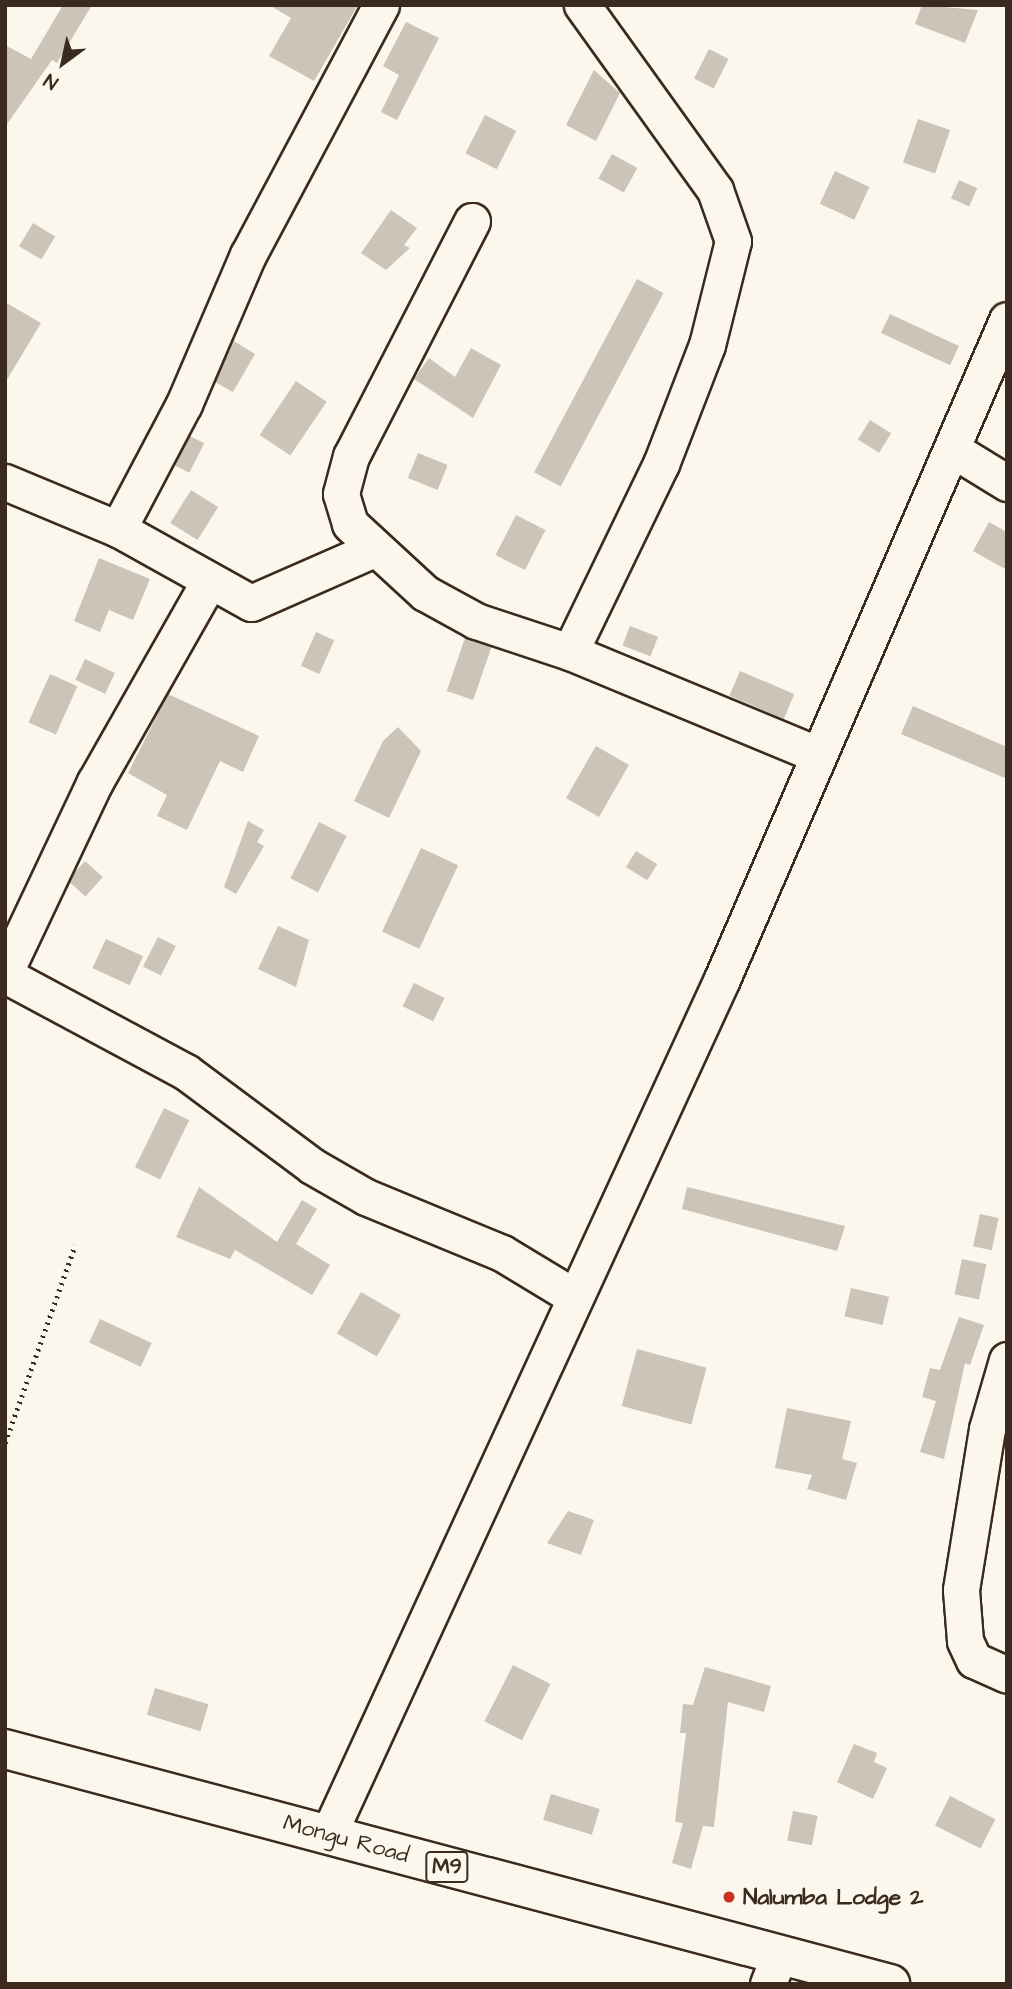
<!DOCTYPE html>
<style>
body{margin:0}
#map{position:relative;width:1012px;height:1989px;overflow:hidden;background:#fbf7ec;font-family:"Architects Daughter",sans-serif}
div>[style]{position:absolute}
.building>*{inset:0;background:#ccc4b9;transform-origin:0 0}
.path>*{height:4.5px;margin-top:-2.25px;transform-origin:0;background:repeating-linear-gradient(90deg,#3b2a1e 0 2px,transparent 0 7px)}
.roads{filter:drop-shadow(2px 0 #3b2a1e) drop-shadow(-2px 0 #3b2a1e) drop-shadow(0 2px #3b2a1e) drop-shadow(0 -2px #3b2a1e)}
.minor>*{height:35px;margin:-17.5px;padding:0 17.5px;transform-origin:17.5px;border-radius:17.5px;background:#fbf7ec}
.major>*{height:38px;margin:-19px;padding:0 19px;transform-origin:19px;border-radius:19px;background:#fbf7ec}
.dots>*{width:19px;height:19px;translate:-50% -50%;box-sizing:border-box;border:4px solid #fbf7ec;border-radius:50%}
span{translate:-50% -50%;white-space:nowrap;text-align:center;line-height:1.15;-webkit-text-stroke:5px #fbf7ec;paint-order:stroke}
.shield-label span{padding:2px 5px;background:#fbf7ec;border:2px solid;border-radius:5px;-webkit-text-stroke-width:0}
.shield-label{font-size:21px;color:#3b2a1e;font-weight:700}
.street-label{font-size:23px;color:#3b2a1e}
.poi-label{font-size:23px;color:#3b2a1e;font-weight:700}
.left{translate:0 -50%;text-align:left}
.frame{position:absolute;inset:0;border:7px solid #3b2a1e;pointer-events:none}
.north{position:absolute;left:28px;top:28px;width:70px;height:70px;-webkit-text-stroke:5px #fbf7ec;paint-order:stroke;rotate:213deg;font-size:19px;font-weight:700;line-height:28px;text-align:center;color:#3b2a1e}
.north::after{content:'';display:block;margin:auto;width:24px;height:32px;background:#3b2a1e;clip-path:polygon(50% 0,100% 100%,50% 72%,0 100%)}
</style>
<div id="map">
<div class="building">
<i style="clip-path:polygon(63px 5px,92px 5px,57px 63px,52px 60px,5px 127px,5px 45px,31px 59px)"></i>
<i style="clip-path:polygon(269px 5px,358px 5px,314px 81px,269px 56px,291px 18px)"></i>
<i style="clip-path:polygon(922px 5px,978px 10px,965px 43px,915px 24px)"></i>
<i style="clip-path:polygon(406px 22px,439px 38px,397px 120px,381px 112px,399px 75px,383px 66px)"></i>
<i style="left:709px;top:49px;width:22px;height:33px;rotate:27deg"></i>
<i style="clip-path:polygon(594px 70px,620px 93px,596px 141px,566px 125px)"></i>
<i style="left:485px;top:115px;width:35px;height:43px;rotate:27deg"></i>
<i style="left:918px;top:119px;width:34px;height:46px;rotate:19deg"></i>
<i style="left:612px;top:154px;width:29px;height:28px;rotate:29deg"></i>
<i style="left:835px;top:171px;width:38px;height:36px;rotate:25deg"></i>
<i style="left:959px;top:180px;width:20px;height:20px;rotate:24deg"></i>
<i style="clip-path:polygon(391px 210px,417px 228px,404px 245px,410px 248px,386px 270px,361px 253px)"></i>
<i style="left:33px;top:223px;width:26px;height:27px;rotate:31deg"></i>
<i style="left:637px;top:279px;width:30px;height:219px;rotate:28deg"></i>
<i style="clip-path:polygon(5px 302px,41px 323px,5px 383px)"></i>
<i style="left:890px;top:314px;width:76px;height:21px;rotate:25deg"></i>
<i style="clip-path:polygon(234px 341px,255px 354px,233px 392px,215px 382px)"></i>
<i style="clip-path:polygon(471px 348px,501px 365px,473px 418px,414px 379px,429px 358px,455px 377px)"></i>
<i style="left:296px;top:381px;width:37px;height:65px;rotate:34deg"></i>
<i style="left:870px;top:420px;width:25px;height:23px;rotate:32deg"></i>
<i style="left:190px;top:436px;width:16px;height:33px;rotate:27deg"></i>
<i style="left:418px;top:453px;width:32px;height:27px;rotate:22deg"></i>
<i style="left:191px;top:490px;width:32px;height:39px;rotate:32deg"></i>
<i style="left:516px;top:515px;width:33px;height:45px;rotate:27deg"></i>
<i style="clip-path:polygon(989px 522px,1007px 532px,1007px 570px,973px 551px)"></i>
<i style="clip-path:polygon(99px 558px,150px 579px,133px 620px,109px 610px,100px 632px,74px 621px)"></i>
<i style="left:630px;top:626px;width:30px;height:21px;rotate:21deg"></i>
<i style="left:316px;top:632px;width:20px;height:37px;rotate:24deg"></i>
<i style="left:465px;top:638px;width:28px;height:56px;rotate:19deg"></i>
<i style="left:85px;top:659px;width:33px;height:23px;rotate:25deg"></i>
<i style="left:740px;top:671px;width:59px;height:27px;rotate:23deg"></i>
<i style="left:50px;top:674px;width:30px;height:53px;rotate:24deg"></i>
<i style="clip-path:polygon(168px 694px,259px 736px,243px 772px,220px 761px,187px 830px,157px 816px,167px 795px,128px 773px)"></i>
<i style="clip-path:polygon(913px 706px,1007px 747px,1007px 779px,901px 734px)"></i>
<i style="clip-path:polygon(398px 727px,421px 751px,389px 818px,354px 801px,383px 741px)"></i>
<i style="left:596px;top:746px;width:38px;height:60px;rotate:30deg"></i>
<i style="clip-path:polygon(248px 821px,264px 830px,257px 842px,264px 846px,236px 894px,224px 887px)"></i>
<i style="left:319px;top:822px;width:31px;height:63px;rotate:27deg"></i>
<i style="left:421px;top:848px;width:41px;height:92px;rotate:25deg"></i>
<i style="left:636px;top:851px;width:25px;height:19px;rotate:32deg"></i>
<i style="left:85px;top:861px;width:24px;height:26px;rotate:42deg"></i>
<i style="clip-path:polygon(278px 926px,309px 940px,296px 987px,258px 969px)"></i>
<i style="left:158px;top:937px;width:20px;height:33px;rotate:27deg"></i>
<i style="left:106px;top:939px;width:41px;height:32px;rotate:25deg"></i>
<i style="left:414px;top:983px;width:34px;height:26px;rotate:26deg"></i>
<i style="left:164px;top:1108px;width:28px;height:66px;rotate:26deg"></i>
<i style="clip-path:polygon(199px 1187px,277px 1242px,302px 1200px,317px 1209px,296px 1244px,330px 1265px,312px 1295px,235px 1250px,230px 1259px,176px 1237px)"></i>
<i style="clip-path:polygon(687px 1187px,845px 1226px,837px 1251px,682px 1209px)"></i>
<i style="left:980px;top:1214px;width:19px;height:33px;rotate:12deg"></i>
<i style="left:962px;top:1259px;width:25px;height:36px;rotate:12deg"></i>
<i style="left:851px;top:1288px;width:39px;height:29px;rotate:13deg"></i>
<i style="left:361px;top:1292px;width:46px;height:48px;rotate:30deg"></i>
<i style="clip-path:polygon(959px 1317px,984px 1325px,970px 1365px,965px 1363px,944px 1459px,920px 1452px,936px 1401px,922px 1397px,930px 1368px,940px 1370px)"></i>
<i style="left:100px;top:1319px;width:57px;height:26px;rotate:25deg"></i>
<i style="left:637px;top:1349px;width:72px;height:59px;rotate:15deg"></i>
<i style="clip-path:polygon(787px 1408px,851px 1421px,842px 1459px,857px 1463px,846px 1500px,807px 1489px,812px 1475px,775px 1468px)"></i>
<i style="clip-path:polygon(568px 1511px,594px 1520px,581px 1555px,547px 1543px)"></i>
<i style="left:513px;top:1665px;width:42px;height:63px;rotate:27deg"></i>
<i style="clip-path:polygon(705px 1667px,771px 1686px,764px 1712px,728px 1702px,714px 1827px,703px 1826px,691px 1869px,672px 1863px,683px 1823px,675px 1822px,686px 1733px,680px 1733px,683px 1704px,693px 1705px)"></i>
<i style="left:155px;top:1688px;width:56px;height:28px;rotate:17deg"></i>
<i style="clip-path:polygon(854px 1744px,877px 1753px,874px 1762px,887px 1768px,873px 1799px,837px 1782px)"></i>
<i style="left:551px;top:1794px;width:51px;height:27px;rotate:17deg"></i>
<i style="left:950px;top:1796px;width:51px;height:33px;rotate:27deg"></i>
<i style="left:793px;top:1811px;width:25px;height:30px;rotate:11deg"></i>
</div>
<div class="path">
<i style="left:5px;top:1443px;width:210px;rotate:-70.5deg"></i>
</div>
<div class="roads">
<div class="minor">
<i style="left:472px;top:221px;width:264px;rotate:117.2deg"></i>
<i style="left:351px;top:456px;width:39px;rotate:105deg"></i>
<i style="left:341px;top:494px;width:31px;rotate:73deg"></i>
<i style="left:350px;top:524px;width:102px;rotate:42.6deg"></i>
<i style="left:425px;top:593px;width:58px;rotate:28.8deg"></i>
<i style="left:476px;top:621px;width:99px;rotate:18.3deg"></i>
<i style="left:570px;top:652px;width:266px;rotate:22.5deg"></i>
<i style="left:955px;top:451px;width:61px;rotate:31.6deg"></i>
<i style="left:5px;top:482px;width:122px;rotate:22.6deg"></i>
<i style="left:374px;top:549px;width:134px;rotate:156.3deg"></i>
<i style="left:251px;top:603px;width:152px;rotate:-150.9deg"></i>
<i style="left:118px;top:529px;width:141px;rotate:-62.2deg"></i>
<i style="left:184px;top:404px;width:162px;rotate:-66.8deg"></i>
<i style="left:248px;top:255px;width:283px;rotate:-62deg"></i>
<i style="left:570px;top:652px;width:209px;rotate:-64.2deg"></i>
<i style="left:661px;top:464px;width:128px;rotate:-68.9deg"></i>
<i style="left:707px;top:345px;width:107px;rotate:-76deg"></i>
<i style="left:733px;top:241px;width:54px;rotate:-109.4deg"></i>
<i style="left:715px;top:190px;width:228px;rotate:-125.7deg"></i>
<i style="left:5px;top:972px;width:210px;rotate:-64.7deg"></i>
<i style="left:95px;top:782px;width:229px;rotate:-60.4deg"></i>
<i style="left:5px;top:975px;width:205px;rotate:28.2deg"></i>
<i style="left:186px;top:1072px;width:157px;rotate:36.7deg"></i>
<i style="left:312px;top:1166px;width:62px;rotate:29.9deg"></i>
<i style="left:366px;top:1197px;width:147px;rotate:22.4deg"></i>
<i style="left:502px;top:1253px;width:83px;rotate:31.2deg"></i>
<i style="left:1007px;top:1360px;width:72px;rotate:106.2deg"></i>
<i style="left:987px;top:1429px;width:163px;rotate:99.2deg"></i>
<i style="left:961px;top:1590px;width:51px;rotate:85.5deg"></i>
<i style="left:965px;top:1641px;width:21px;rotate:65deg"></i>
<i style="left:974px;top:1660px;width:36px;rotate:24deg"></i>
<i style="left:329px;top:1833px;width:940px;rotate:-65.29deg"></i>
<i style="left:722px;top:979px;width:718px;rotate:-66.61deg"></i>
<i style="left:768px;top:1984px;width:30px;rotate:-69deg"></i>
</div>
<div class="major">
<i style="left:5px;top:1749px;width:916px;rotate:14.87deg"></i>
</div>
</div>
<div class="dots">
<i style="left:729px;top:1897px;background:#c8321e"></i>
</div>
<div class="shield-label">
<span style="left:447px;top:1867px">M9</span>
</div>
<div class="street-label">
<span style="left:346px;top:1839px;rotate:15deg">Mongu Road</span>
</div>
<div class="poi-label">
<span class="left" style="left:743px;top:1897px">Nalumba Lodge 2</span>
</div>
<div class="frame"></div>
<div class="north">N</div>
</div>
